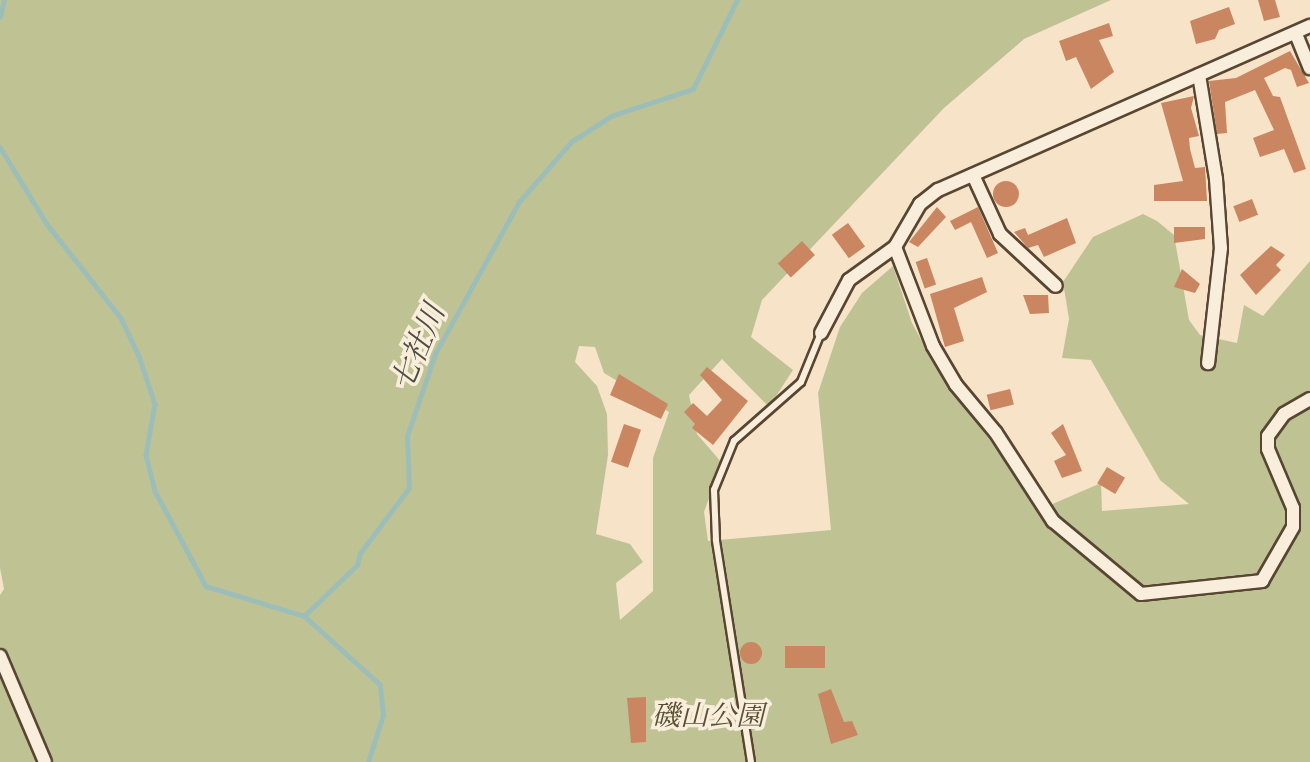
<!DOCTYPE html>
<meta charset="utf-8">
<style>
body{margin:0}
#map{position:relative;width:1310px;height:762px;overflow:hidden;background:#f6e3c8;font-family:"Libre Bodoni","Noto Serif JP",serif}
div>[style]{position:absolute}
.green>*{inset:0;background:#bfc394}
.stream>*{height:4.5px;margin:-2.25px;padding:0 2.25px;transform-origin:2.25px;border-radius:2.25px;background:#9dbeb8}
.building>*{inset:0;background:#c98660;transform-origin:0 0}
.round{border-radius:50%}
.roads{filter:drop-shadow(2px 0 #584632) drop-shadow(-2px 0 #584632) drop-shadow(0 2px #584632) drop-shadow(0 -2px #584632)}
.service>*{height:6px;margin:-3px;padding:0 3px;transform-origin:3px;border-radius:3px;background:#f9eddb}
.minor>*{height:12px;margin:-6px;padding:0 6px;transform-origin:6px;border-radius:6px;background:#f9eddb}
span{translate:-50% -50%;white-space:nowrap;text-align:center;line-height:1.15;-webkit-text-stroke:7px #f9eddb;paint-order:stroke}
.park-label{font-size:28px;color:#5a5034;font-style:italic}
.water-label{font-size:30px;color:#4e4e40;font-style:italic}
</style>
<div id="map">
<div class="green">
<i style="clip-path:polygon(evenodd,0 0,1111px 0,1024px 39px,944px 108px,762px 300px,751px 337px,793px 370px,769px 407px,722px 359px,689px 395px,697px 434px,722px 463px,704px 512px,708px 541px,831px 530px,818px 393px,840px 327px,862px 293px,893px 266px,912px 323px,936px 367px,1034px 500px,1048px 506px,1101px 483px,1102px 511px,1189px 504px,1160px 480px,1091px 360px,1062px 358px,1069px 319px,1063px 282px,1093px 237px,1143px 214px,1157px 221px,1174px 235px,1189px 320px,1200px 335px,1237px 343px,1244px 305px,1263px 316px,1310px 261px,1310px 762px,0 762px,0 595px,4px 589px,0 568px,0 0,579px 346px,595px 347px,604px 373px,669px 412px,653px 458px,653px 591px,620px 620px,616px 583px,643px 562px,630px 544px,596px 534px,608px 455px,607px 414px,597px 386px,575px 362px,579px 346px)"></i>
</div>
<div class="stream">
<i style="left:0;top:17px;width:17px;rotate:-77deg"></i>
<i style="left:0;top:147px;width:90px;rotate:58.6deg"></i>
<i style="left:47px;top:224px;width:120px;rotate:51.8deg"></i>
<i style="left:121px;top:318px;width:42px;rotate:64.7deg"></i>
<i style="left:139px;top:356px;width:51px;rotate:71.6deg"></i>
<i style="left:155px;top:404px;width:52px;rotate:100deg"></i>
<i style="left:146px;top:455px;width:37px;rotate:76deg"></i>
<i style="left:155px;top:491px;width:108px;rotate:61.8deg"></i>
<i style="left:206px;top:586px;width:102px;rotate:17deg"></i>
<i style="left:368px;top:762px;width:49px;rotate:-72.3deg"></i>
<i style="left:383px;top:715px;width:30px;rotate:-96deg"></i>
<i style="left:380px;top:685px;width:103px;rotate:-137.8deg"></i>
<i style="left:304px;top:616px;width:74px;rotate:-43.9deg"></i>
<i style="left:357px;top:565px;width:12px;rotate:-76deg"></i>
<i style="left:360px;top:553px;width:81px;rotate:-53deg"></i>
<i style="left:409px;top:488px;width:52px;rotate:-92.2deg"></i>
<i style="left:407px;top:436px;width:87px;rotate:-71.1deg"></i>
<i style="left:435px;top:354px;width:174px;rotate:-61.1deg"></i>
<i style="left:519px;top:202px;width:79px;rotate:-49.1deg"></i>
<i style="left:571px;top:142px;width:48px;rotate:-33deg"></i>
<i style="left:611px;top:116px;width:86px;rotate:-18.2deg"></i>
<i style="left:693px;top:89px;width:99px;rotate:-63.7deg"></i>
</div>
<div class="building">
<i style="clip-path:polygon(1258px 0,1275px 0,1280px 17px,1264px 21px)"></i>
<i style="clip-path:polygon(1229px 7px,1235px 24px,1219px 30px,1215px 39px,1196px 44px,1190px 21px)"></i>
<i style="clip-path:polygon(1109px 23px,1113px 36px,1099px 40px,1114px 72px,1091px 89px,1076px 57px,1066px 61px,1059px 41px)"></i>
<i style="clip-path:polygon(1290px 51px,1309px 83px,1297px 87px,1291px 70px,1285px 68px,1264px 78px,1273px 96px,1280px 97px,1306px 169px,1294px 173px,1284px 149px,1260px 157px,1253px 138px,1274px 130px,1255px 90px,1225px 102px,1227px 133px,1217px 134px,1209px 81px,1236px 78px)"></i>
<i style="clip-path:polygon(1194px 96px,1191px 108px,1199px 136px,1189px 138px,1190px 149px,1195px 168px,1205px 167px,1207px 201px,1154px 201px,1154px 185px,1183px 181px,1161px 103px)"></i>
<i class="round" style="left:993px;top:181px;width:26px;height:26px"></i>
<i style="left:1252px;top:199px;width:17px;height:20px;rotate:69deg"></i>
<i style="clip-path:polygon(937px 207px,946px 217px,918px 247px,909px 242px)"></i>
<i style="clip-path:polygon(978px 207px,998px 253px,987px 258px,971px 222px,955px 230px,950px 221px)"></i>
<i style="clip-path:polygon(1067px 218px,1076px 243px,1044px 257px,1038px 245px,1028px 248px,1014px 232px,1025px 228px,1028px 235px)"></i>
<i style="left:848px;top:223px;width:29px;height:20px;rotate:54deg"></i>
<i style="clip-path:polygon(1174px 227px,1205px 227px,1205px 239px,1174px 243px)"></i>
<i style="left:802px;top:241px;width:19px;height:33px;rotate:47deg"></i>
<i style="clip-path:polygon(1271px 246px,1285px 255px,1276px 265px,1281px 270px,1256px 295px,1240px 275px)"></i>
<i style="left:927px;top:258px;width:28px;height:12px;rotate:71deg"></i>
<i style="clip-path:polygon(1182px 269px,1200px 284px,1195px 293px,1174px 287px)"></i>
<i style="clip-path:polygon(982px 277px,987px 292px,954px 308px,964px 341px,945px 347px,930px 294px)"></i>
<i style="clip-path:polygon(1023px 295px,1048px 295px,1049px 313px,1030px 314px)"></i>
<i style="clip-path:polygon(707px 367px,748px 401px,713px 445px,692px 428px,695px 424px,684px 412px,693px 403px,707px 416px,722px 400px,700px 375px)"></i>
<i style="clip-path:polygon(619px 374px,668px 404px,661px 419px,610px 395px)"></i>
<i style="left:1010px;top:389px;width:16px;height:24px;rotate:76deg"></i>
<i style="left:624px;top:424px;width:18px;height:40px;rotate:19deg"></i>
<i style="clip-path:polygon(1063px 424px,1082px 471px,1062px 478px,1054px 461px,1066px 455px,1051px 433px)"></i>
<i style="left:1107px;top:467px;width:21px;height:19px;rotate:31deg"></i>
<i class="round" style="left:740px;top:642px;width:22px;height:22px"></i>
<i style="left:785px;top:646px;width:40px;height:22px"></i>
<i style="clip-path:polygon(831px 689px,844px 722px,852px 721px,858px 735px,831px 744px,818px 694px)"></i>
<i style="clip-path:polygon(646px 697px,646px 742px,631px 743px,627px 698px)"></i>
</div>
<div class="roads">
<div class="service">
<i style="left:751px;top:762px;width:225px;rotate:-99deg"></i>
<i style="left:716px;top:540px;width:50px;rotate:-92.3deg"></i>
<i style="left:714px;top:490px;width:53px;rotate:-67.8deg"></i>
<i style="left:734px;top:441px;width:89px;rotate:-41.4deg"></i>
<i style="left:801px;top:382px;width:53px;rotate:-67.8deg"></i>
</div>
<div class="minor">
<i style="left:1296px;top:34px;width:37px;rotate:68deg"></i>
<i style="left:1199px;top:75px;width:105px;rotate:80.7deg"></i>
<i style="left:1216px;top:179px;width:69px;rotate:85.9deg"></i>
<i style="left:1221px;top:248px;width:116px;rotate:96.4deg"></i>
<i style="left:973px;top:175px;width:65px;rotate:65.4deg"></i>
<i style="left:1000px;top:234px;width:76px;rotate:42.9deg"></i>
<i style="left:895px;top:247px;width:106px;rotate:69deg"></i>
<i style="left:933px;top:346px;width:45px;rotate:59.5deg"></i>
<i style="left:956px;top:385px;width:62px;rotate:50.2deg"></i>
<i style="left:996px;top:433px;width:105px;rotate:57.1deg"></i>
<i style="left:1053px;top:521px;width:114px;rotate:39.7deg"></i>
<i style="left:1141px;top:594px;width:122px;rotate:-6.1deg"></i>
<i style="left:1262px;top:581px;width:62px;rotate:-60.1deg"></i>
<i style="left:1293px;top:527px;width:19px;rotate:-90deg"></i>
<i style="left:1293px;top:508px;width:64px;rotate:-113deg"></i>
<i style="left:1268px;top:449px;width:13px;rotate:-90deg"></i>
<i style="left:1268px;top:436px;width:27px;rotate:-54deg"></i>
<i style="left:1284px;top:414px;width:30px;rotate:-30deg"></i>
<i style="left:821px;top:333px;width:60px;rotate:-62.2deg"></i>
<i style="left:849px;top:280px;width:57px;rotate:-35.7deg"></i>
<i style="left:895px;top:247px;width:50px;rotate:-59.8deg"></i>
<i style="left:920px;top:204px;width:23px;rotate:-38deg"></i>
<i style="left:938px;top:190px;width:407px;rotate:-23.8deg"></i>
<i style="left:0;top:656px;width:115px;rotate:67deg"></i>
</div>
</div>
<div class="park-label">
<span style="left:708px;top:717px">磯山公園</span>
</div>
<div class="water-label">
<span style="left:419px;top:348px;rotate:-67deg">七社川</span>
</div>
</div>
